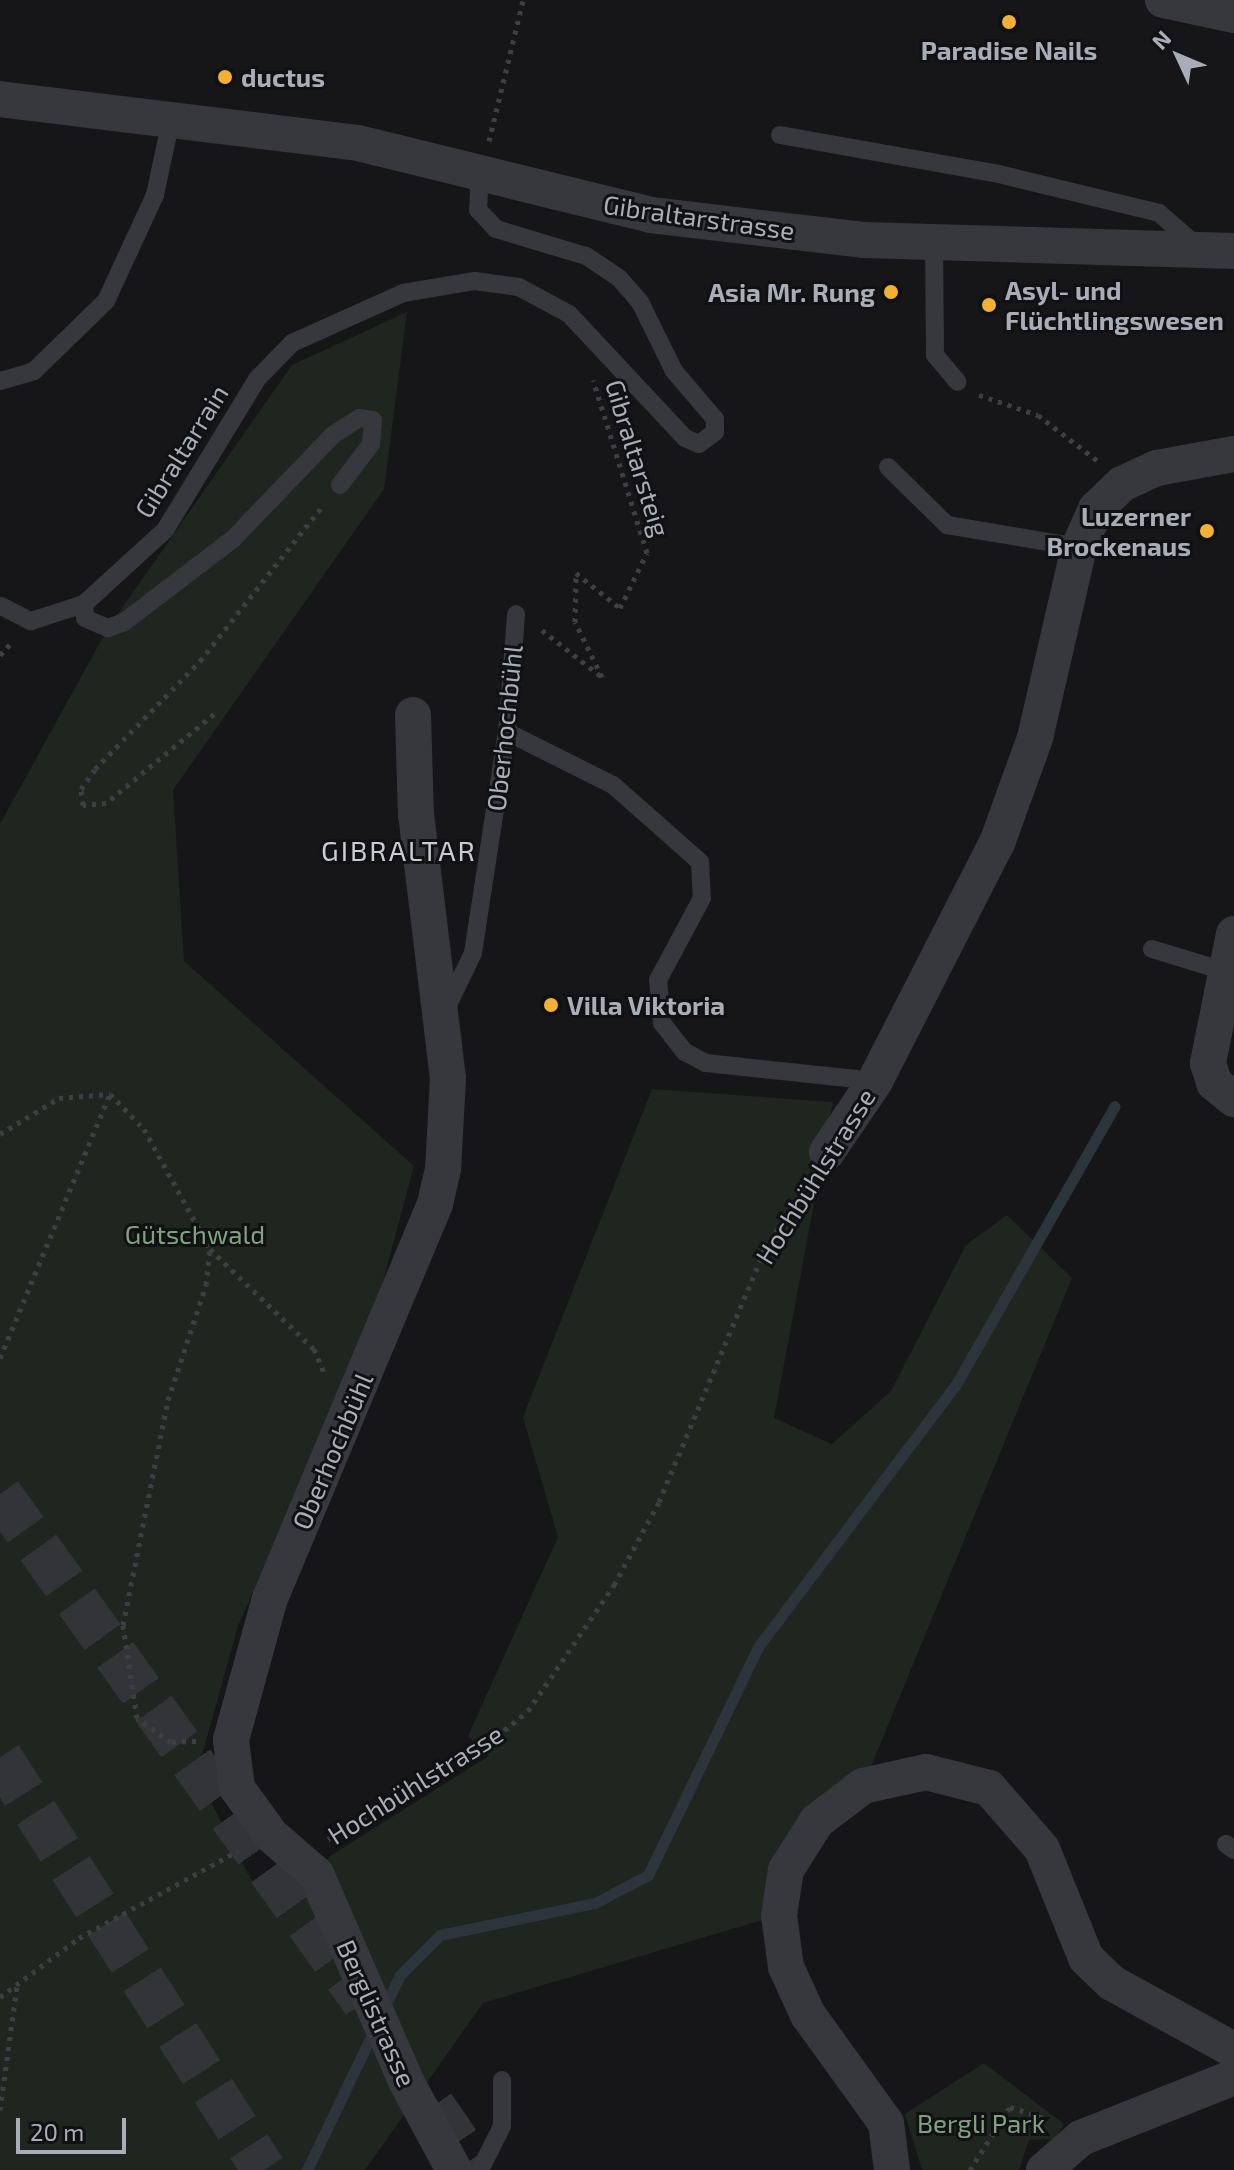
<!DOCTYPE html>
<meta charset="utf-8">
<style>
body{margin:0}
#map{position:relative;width:1234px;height:2170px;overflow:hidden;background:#161618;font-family:"Exo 2",sans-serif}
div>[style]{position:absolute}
.green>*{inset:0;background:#1e261f}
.stream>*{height:11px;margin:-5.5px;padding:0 5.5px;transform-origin:5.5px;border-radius:5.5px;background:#2c353c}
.motorway-tunnel>*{height:44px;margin-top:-22px;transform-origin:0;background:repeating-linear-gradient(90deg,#333438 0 44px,transparent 0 66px)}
.path>*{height:5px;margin-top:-2.5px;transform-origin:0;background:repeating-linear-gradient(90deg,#3d3f44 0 4px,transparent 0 10px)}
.service>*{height:18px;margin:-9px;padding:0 9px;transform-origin:9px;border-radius:9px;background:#37383d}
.minor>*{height:36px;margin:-18px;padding:0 18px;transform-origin:18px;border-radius:18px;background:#37383d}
.dots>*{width:22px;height:22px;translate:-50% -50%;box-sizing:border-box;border:4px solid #111113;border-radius:50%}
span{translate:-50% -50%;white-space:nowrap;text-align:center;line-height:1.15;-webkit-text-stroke:6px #111113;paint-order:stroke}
.poi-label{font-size:26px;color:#a8adb8;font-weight:700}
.left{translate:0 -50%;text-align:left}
.right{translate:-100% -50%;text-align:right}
.street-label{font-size:26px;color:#a8adb8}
.park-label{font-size:26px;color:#7fa381}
.neighbourhood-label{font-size:28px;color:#c9ccd4;letter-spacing:2px}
.north{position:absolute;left:1138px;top:16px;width:80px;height:80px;-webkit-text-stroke:6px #111113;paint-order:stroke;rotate:314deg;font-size:22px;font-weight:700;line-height:32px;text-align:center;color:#a8adb8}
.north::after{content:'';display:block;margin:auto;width:28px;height:36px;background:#a8adb8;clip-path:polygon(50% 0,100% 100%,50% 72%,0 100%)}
.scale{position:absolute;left:16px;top:2118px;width:110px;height:36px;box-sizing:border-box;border:4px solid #a8adb8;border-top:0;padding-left:10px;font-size:24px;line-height:28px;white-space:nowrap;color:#a8adb8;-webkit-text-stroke:6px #111113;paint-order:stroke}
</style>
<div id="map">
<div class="green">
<i style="clip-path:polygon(407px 312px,384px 489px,173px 790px,184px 961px,414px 1166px,345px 1422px,306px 1470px,238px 1626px,201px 1759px,211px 1802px,250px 1878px,277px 1909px,310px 1890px,330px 1856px,489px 1756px,468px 1736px,558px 1537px,523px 1417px,652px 1089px,833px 1102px,774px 1418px,832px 1444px,891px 1391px,966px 1245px,1007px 1215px,1072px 1278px,863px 1786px,817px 1821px,779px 1915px,483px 2003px,365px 2170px,0 2170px,0 824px,108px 628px,292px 365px)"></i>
<i style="clip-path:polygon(984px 2063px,1064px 2124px,1054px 2139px,1029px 2140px,1019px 2170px,922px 2170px,905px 2114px)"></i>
</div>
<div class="stream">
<i style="left:383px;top:2010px;width:39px;rotate:-64deg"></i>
<i style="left:400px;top:1975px;width:57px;rotate:-45deg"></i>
<i style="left:440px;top:1935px;width:158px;rotate:-11.7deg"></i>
<i style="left:595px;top:1903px;width:60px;rotate:-27.8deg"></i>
<i style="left:648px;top:1875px;width:253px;rotate:-64.2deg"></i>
<i style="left:758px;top:1647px;width:327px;rotate:-53deg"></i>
<i style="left:955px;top:1386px;width:322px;rotate:-60.3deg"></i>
<i style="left:307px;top:2170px;width:155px;rotate:-64.4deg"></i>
</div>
<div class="motorway-tunnel">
<i style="left:0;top:1494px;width:625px;rotate:54.38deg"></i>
<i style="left:0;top:1757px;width:490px;rotate:57.4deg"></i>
<i style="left:433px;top:2106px;width:78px;rotate:55.5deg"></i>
</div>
<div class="path">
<i style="left:489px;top:141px;width:145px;rotate:-76.4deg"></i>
<i style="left:979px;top:395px;width:62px;rotate:18.7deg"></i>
<i style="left:1038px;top:415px;width:76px;rotate:37.5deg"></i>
<i style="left:542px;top:630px;width:76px;rotate:38.1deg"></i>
<i style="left:602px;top:677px;width:61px;rotate:-116.1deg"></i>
<i style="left:575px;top:622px;width:49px;rotate:-88.8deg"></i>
<i style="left:576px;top:573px;width:56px;rotate:38.5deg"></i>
<i style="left:620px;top:608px;width:61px;rotate:-63.9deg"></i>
<i style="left:647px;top:553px;width:181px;rotate:-107.3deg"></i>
<i style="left:0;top:655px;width:19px;rotate:-47deg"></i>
<i style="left:214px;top:714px;width:140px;rotate:140.5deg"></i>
<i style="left:106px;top:803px;width:23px;rotate:175deg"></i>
<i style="left:83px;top:805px;width:16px;rotate:-97deg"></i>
<i style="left:81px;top:789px;width:24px;rotate:-55deg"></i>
<i style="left:95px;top:769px;width:151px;rotate:-45.8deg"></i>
<i style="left:200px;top:661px;width:200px;rotate:-51.7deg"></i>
<i style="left:0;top:1134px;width:69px;rotate:-31.4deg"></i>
<i style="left:59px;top:1098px;width:51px;rotate:-4.5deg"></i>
<i style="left:110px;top:1094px;width:49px;rotate:45.8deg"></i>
<i style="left:144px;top:1129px;width:137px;rotate:61.2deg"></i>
<i style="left:210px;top:1249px;width:144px;rotate:43.9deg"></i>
<i style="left:314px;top:1349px;width:28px;rotate:67deg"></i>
<i style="left:0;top:1358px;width:286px;rotate:-67.4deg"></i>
<i style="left:196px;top:1741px;width:25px;rotate:178deg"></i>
<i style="left:171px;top:1742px;width:42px;rotate:-144.8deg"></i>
<i style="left:137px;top:1718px;width:94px;rotate:-98.6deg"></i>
<i style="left:123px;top:1625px;width:229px;rotate:-78.7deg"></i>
<i style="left:168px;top:1400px;width:121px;rotate:-71.7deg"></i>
<i style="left:206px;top:1285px;width:36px;rotate:-84deg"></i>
<i style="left:328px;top:1839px;width:178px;rotate:-30.5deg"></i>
<i style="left:481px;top:1749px;width:60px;rotate:-39deg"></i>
<i style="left:528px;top:1711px;width:153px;rotate:-55.7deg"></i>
<i style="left:614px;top:1585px;width:94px;rotate:-61.5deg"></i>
<i style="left:659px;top:1502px;width:274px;rotate:-67.3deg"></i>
<i style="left:765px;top:1249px;width:83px;rotate:-57.3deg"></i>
<i style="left:0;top:1997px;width:99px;rotate:-36.8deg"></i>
<i style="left:79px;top:1938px;width:181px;rotate:-28.7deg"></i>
<i style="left:0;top:2110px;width:125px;rotate:-82.2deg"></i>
<i style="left:970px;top:2170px;width:75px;rotate:-57.6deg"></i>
<i style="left:1010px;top:2107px;width:39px;rotate:18deg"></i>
</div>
<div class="service">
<i style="left:780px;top:135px;width:222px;rotate:10.1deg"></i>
<i style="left:999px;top:174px;width:165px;rotate:13.7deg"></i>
<i style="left:1159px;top:213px;width:50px;rotate:41deg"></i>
<i style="left:934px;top:241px;width:114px;rotate:89.5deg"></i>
<i style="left:935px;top:355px;width:35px;rotate:50deg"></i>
<i style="left:0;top:381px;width:35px;rotate:-16deg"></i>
<i style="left:34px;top:371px;width:100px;rotate:-44.2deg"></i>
<i style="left:106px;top:301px;width:117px;rotate:-65.2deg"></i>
<i style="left:155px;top:195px;width:77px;rotate:-78deg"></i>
<i style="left:888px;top:467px;width:83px;rotate:44.5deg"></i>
<i style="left:947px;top:525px;width:134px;rotate:9.5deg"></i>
<i style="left:340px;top:485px;width:51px;rotate:-52.9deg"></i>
<i style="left:371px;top:444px;width:24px;rotate:-85deg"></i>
<i style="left:373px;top:420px;width:14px;rotate:-172deg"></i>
<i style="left:359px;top:418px;width:31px;rotate:147deg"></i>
<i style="left:333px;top:435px;width:144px;rotate:133.9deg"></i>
<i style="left:233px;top:539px;width:137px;rotate:142.7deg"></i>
<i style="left:124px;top:622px;width:17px;rotate:159deg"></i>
<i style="left:108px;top:628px;width:25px;rotate:-157deg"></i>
<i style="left:85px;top:618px;width:14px;rotate:-94deg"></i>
<i style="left:84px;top:604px;width:110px;rotate:-42.4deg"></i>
<i style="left:165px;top:530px;width:177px;rotate:-58.6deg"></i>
<i style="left:257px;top:379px;width:50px;rotate:-45.8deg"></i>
<i style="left:292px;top:343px;width:122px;rotate:-24.2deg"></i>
<i style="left:403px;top:293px;width:73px;rotate:-9.5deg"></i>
<i style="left:475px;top:281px;width:44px;rotate:7.8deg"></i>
<i style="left:519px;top:287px;width:57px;rotate:28.4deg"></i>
<i style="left:569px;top:314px;width:170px;rotate:46.9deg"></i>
<i style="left:685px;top:438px;width:15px;rotate:23deg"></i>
<i style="left:699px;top:444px;width:20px;rotate:-37deg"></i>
<i style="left:715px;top:432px;width:13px;rotate:-90deg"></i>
<i style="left:715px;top:419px;width:63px;rotate:-130.5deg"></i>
<i style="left:674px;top:371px;width:77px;rotate:-116.2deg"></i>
<i style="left:640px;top:302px;width:32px;rotate:-131deg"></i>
<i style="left:619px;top:278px;width:40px;rotate:-146deg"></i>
<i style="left:586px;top:256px;width:94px;rotate:-163.3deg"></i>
<i style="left:496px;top:229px;width:26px;rotate:-133deg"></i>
<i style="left:478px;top:210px;width:33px;rotate:-87deg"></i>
<i style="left:1px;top:606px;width:34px;rotate:27deg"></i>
<i style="left:31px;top:621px;width:56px;rotate:-17.8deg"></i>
<i style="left:507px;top:732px;width:119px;rotate:26.6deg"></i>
<i style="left:613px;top:785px;width:116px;rotate:41.5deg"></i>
<i style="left:700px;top:862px;width:36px;rotate:87deg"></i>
<i style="left:702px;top:898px;width:93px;rotate:118.2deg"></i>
<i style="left:658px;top:980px;width:43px;rotate:84.7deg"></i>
<i style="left:662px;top:1023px;width:37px;rotate:52deg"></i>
<i style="left:685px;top:1052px;width:24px;rotate:28deg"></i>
<i style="left:706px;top:1063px;width:170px;rotate:6.1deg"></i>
<i style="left:1152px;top:949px;width:75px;rotate:17deg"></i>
<i style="left:445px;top:1011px;width:64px;rotate:-64.2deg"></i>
<i style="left:473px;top:953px;width:224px;rotate:-81.3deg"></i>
<i style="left:507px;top:732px;width:118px;rotate:-85.6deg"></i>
<i style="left:1226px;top:1844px;width:10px;rotate:37deg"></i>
<i style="left:480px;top:2170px;width:49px;rotate:-63.4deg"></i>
<i style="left:502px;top:2126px;width:46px;rotate:-90deg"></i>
</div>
<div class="minor">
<i style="left:1163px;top:0;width:73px;rotate:11.9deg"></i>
<i style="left:0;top:99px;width:361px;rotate:7deg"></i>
<i style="left:358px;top:143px;width:302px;rotate:13.8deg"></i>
<i style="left:651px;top:215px;width:214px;rotate:6.7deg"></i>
<i style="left:864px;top:240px;width:370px;rotate:1.7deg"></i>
<i style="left:413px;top:715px;width:99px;rotate:88.3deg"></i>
<i style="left:416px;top:814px;width:266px;rotate:83.1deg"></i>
<i style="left:448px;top:1078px;width:91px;rotate:93.1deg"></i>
<i style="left:443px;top:1169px;width:36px;rotate:103deg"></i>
<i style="left:435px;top:1204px;width:427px;rotate:112.7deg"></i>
<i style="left:270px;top:1598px;width:147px;rotate:105.4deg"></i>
<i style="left:231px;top:1740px;width:48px;rotate:82.9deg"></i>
<i style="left:237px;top:1788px;width:58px;rotate:54.1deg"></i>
<i style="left:271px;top:1835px;width:60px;rotate:40.9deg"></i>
<i style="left:316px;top:1874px;width:228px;rotate:66.5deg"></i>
<i style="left:407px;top:2083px;width:99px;rotate:61.6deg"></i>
<i style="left:1234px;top:934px;width:132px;rotate:101.4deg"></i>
<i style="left:1208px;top:1063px;width:21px;rotate:73deg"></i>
<i style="left:1214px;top:1083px;width:26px;rotate:39deg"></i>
<i style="left:827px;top:1152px;width:86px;rotate:-55.9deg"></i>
<i style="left:875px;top:1081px;width:267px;rotate:-62.9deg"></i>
<i style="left:997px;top:843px;width:112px;rotate:-70.1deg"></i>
<i style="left:1035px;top:738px;width:196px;rotate:-77deg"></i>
<i style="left:1079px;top:547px;width:42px;rotate:-65.9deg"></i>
<i style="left:1096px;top:509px;width:36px;rotate:-44deg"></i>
<i style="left:1122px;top:484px;width:38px;rotate:-25deg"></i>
<i style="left:1157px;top:468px;width:78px;rotate:-10.3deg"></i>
<i style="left:892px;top:2170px;width:47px;rotate:-97.3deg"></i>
<i style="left:886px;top:2123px;width:133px;rotate:-125.8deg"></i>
<i style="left:808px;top:2015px;width:53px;rotate:-114.6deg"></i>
<i style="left:786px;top:1967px;width:52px;rotate:-97.7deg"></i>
<i style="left:779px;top:1915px;width:46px;rotate:-81.2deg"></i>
<i style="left:786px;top:1870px;width:58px;rotate:-57.7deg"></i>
<i style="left:817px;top:1821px;width:58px;rotate:-37.3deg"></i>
<i style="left:863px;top:1786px;width:65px;rotate:-12.5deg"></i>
<i style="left:926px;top:1772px;width:65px;rotate:14.3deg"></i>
<i style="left:989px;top:1788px;width:81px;rotate:49deg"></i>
<i style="left:1042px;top:1849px;width:118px;rotate:68deg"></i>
<i style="left:1086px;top:1958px;width:36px;rotate:44deg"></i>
<i style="left:1112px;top:1983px;width:139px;rotate:28.8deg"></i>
<i style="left:1044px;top:2170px;width:49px;rotate:-40.9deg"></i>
<i style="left:1081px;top:2138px;width:165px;rotate:-21.7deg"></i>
</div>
<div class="dots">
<i style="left:1009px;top:22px;background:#f2b134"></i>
<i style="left:225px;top:77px;background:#f2b134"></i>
<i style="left:891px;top:292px;background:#f2b134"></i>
<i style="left:989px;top:305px;background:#f2b134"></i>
<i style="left:1207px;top:531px;background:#f2b134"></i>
<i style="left:551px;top:1005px;background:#f2b134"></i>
</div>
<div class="poi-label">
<span style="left:1009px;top:50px">Paradise Nails</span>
<span class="left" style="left:241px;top:77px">ductus</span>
<span class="left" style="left:1005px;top:305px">Asyl- und<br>Flüchtlingswesen</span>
<span class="right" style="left:875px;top:292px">Asia Mr. Rung</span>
<span class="right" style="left:1191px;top:531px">Luzerner<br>Brockenaus</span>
<span class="left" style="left:567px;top:1005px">Villa Viktoria</span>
</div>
<div class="street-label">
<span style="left:699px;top:217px;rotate:8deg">Gibraltarstrasse</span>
<span style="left:181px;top:451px;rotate:-58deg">Gibraltarrain</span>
<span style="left:638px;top:458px;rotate:73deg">Gibraltarsteig</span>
<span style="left:504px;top:728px;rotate:-84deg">Oberhochbühl</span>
<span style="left:815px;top:1176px;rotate:-58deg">Hochbühlstrasse</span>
<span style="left:332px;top:1451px;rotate:-67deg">Oberhochbühl</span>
<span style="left:415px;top:1784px;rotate:-32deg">Hochbühlstrasse</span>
<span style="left:377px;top:2013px;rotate:66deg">Berglistrasse</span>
</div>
<div class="park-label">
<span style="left:195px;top:1234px">Gütschwald</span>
<span style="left:981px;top:2123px">Bergli Park</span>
</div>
<div class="neighbourhood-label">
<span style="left:399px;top:850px">GIBRALTAR</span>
</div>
<div class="north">N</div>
<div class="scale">20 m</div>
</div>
